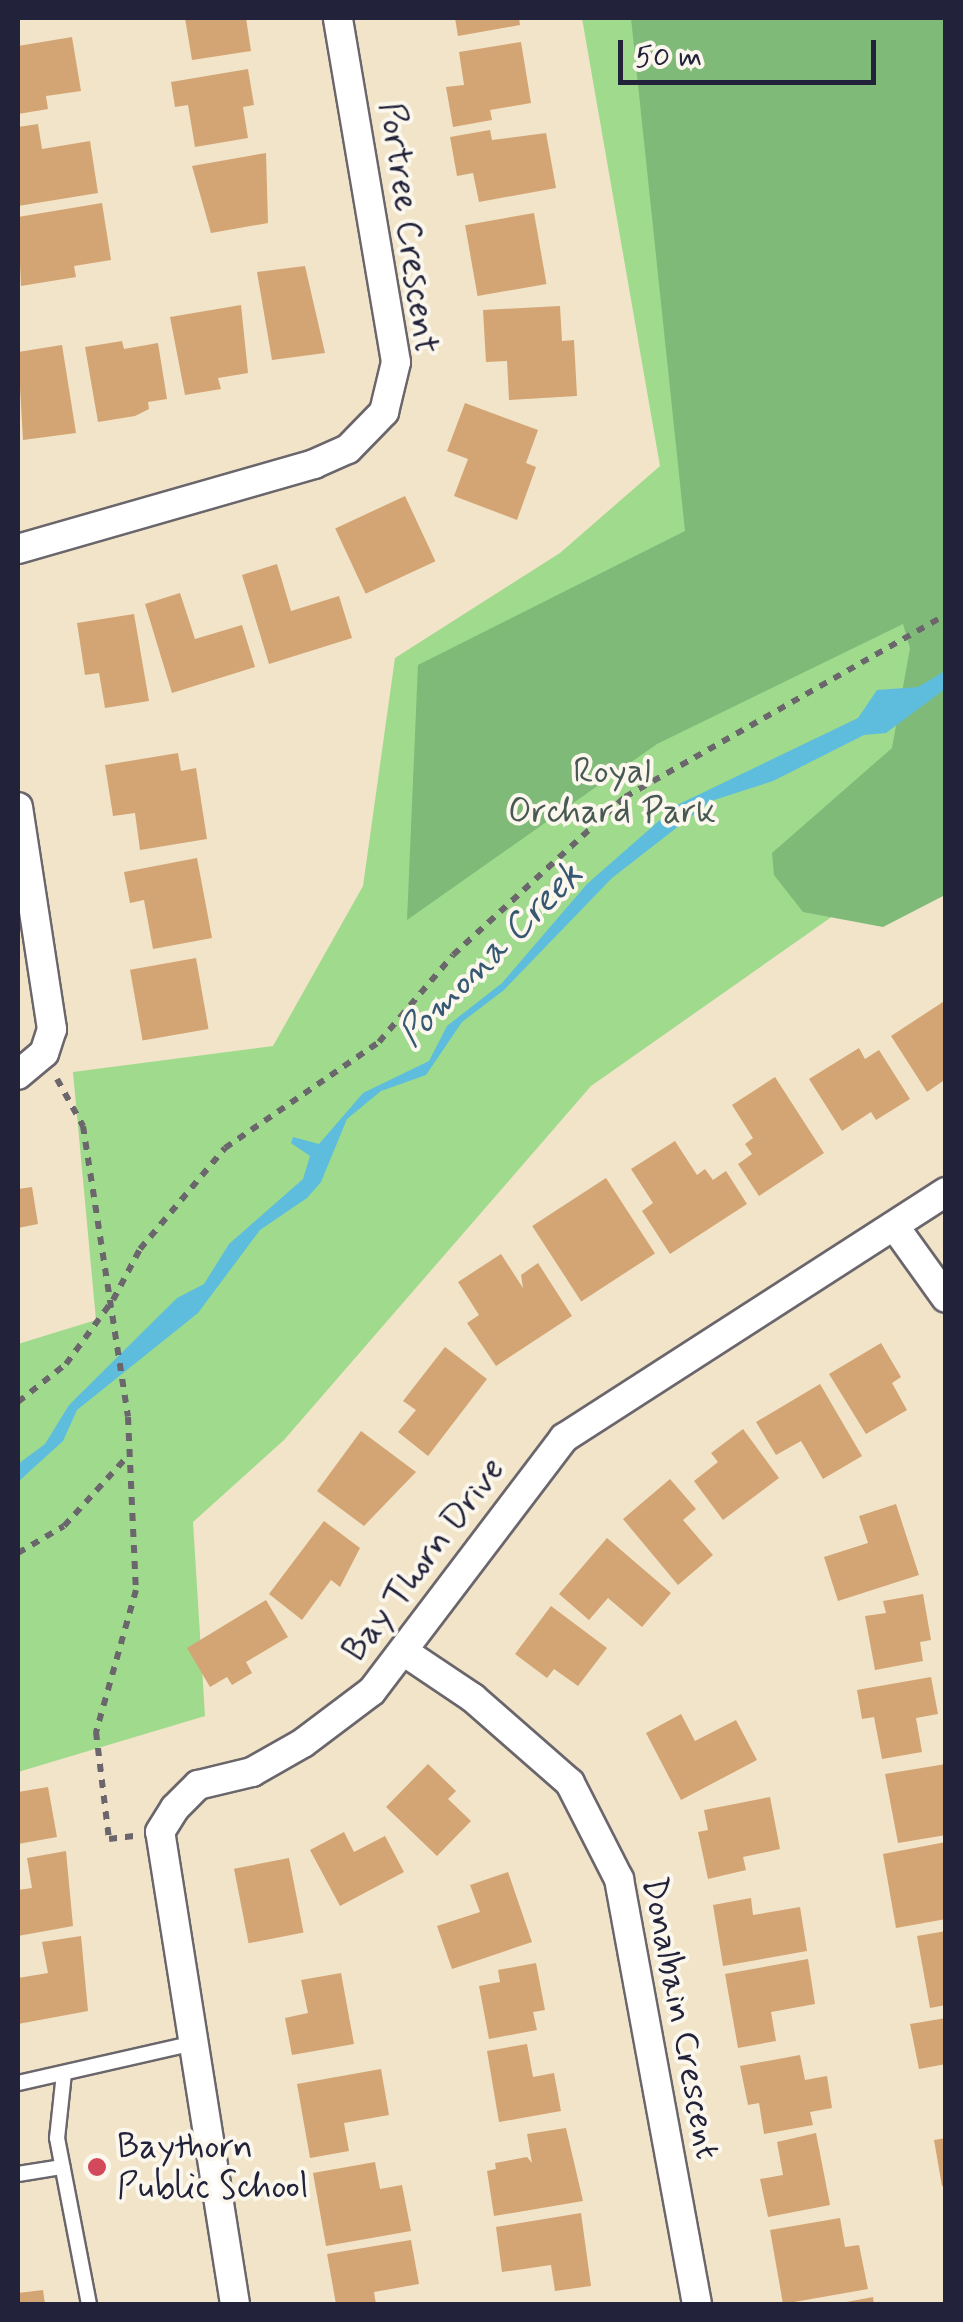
<!DOCTYPE html>
<style>
body{margin:0}
#map{position:relative;width:963px;height:2322px;overflow:hidden;background:#f1e4c8;font-family:Mynerve,sans-serif}
div>[style]{position:absolute}
.green>*{inset:0;background:#9fda8d}
.forest>*{inset:0;background:#7fba78}
.water>*{inset:0;background:#5ebddc}
.building>*{inset:0;background:#d4a574;transform-origin:0 0}
.path>*{height:6px;margin-top:-3px;transform-origin:0;background:repeating-linear-gradient(90deg,#6a666c 0 8px,transparent 0 16px)}
.roads{filter:drop-shadow(2px 0 #6a666c) drop-shadow(-2px 0 #6a666c) drop-shadow(0 2px #6a666c) drop-shadow(0 -2px #6a666c)}
.service>*{height:14px;margin:-7px;padding:0 7px;transform-origin:7px;border-radius:7px;background:#fff}
.minor>*{height:28px;margin:-14px;padding:0 14px;transform-origin:14px;border-radius:14px;background:#fff}
.dots>*{width:28px;height:28px;translate:-50% -50%;box-sizing:border-box;border:5px solid #fbf7ec;border-radius:50%}
span{translate:-50% -50%;white-space:nowrap;text-align:center;line-height:1.15;-webkit-text-stroke:8px #fbf7ec;paint-order:stroke}
.street-label{font-size:35px;color:#22223b}
.park-label{font-size:35px;color:#485954}
.poi-label{font-size:35px;color:#22223b}
.left{translate:0 -50%;text-align:left}
.water-label{font-size:38px;color:#375873;font-style:italic}
.frame{position:absolute;inset:0;border:20px solid #22223b;pointer-events:none}
.scale{position:absolute;left:618px;top:40px;width:258px;height:45px;box-sizing:border-box;border:5px solid #22223b;border-top:0;padding-left:12px;font-size:30px;line-height:35px;white-space:nowrap;color:#22223b;-webkit-text-stroke:8px #fbf7ec;paint-order:stroke}
</style>
<div id="map">
<div class="green">
<i style="clip-path:polygon(582px 18px,945px 18px,945px 860px,860px 897px,591px 1086px,284px 1440px,193px 1522px,205px 1716px,18px 1772px,18px 1344px,96px 1320px,73px 1072px,273px 1046px,363px 886px,395px 658px,560px 553px,660px 466px)"></i>
</div>
<div class="forest">
<i style="clip-path:polygon(631px 18px,945px 18px,945px 895px,883px 927px,803px 912px,774px 875px,772px 853px,892px 748px,910px 648px,903px 624px,657px 744px,407px 920px,418px 665px,685px 531px)"></i>
</div>
<div class="water">
<i style="clip-path:polygon(945px 671px,945px 689px,886px 733px,864px 735px,773px 781px,711px 801px,612px 878px,504px 990px,462px 1022px,426px 1075px,381px 1091px,347px 1119px,321px 1182px,307px 1198px,260px 1230px,198px 1313px,77px 1410px,63px 1441px,18px 1482px,18px 1464px,45px 1444px,69px 1405px,177px 1298px,204px 1284px,229px 1244px,303px 1179px,310px 1156px,291px 1143px,293px 1137px,319px 1144px,363px 1093px,429px 1061px,447px 1026px,502px 983px,587px 884px,677px 805px,858px 718px,877px 690px,918px 687px)"></i>
</div>
<div class="building">
<i style="clip-path:polygon(185px 18px,246px 18px,251px 51px,192px 60px)"></i>
<i style="clip-path:polygon(455px 18px,519px 18px,520px 25px,458px 36px)"></i>
<i style="clip-path:polygon(72px 37px,81px 91px,46px 96px,48px 109px,18px 114px,18px 46px)"></i>
<i style="clip-path:polygon(521px 42px,531px 103px,490px 110px,492px 120px,453px 127px,446px 87px,464px 85px,459px 52px)"></i>
<i style="clip-path:polygon(248px 69px,254px 105px,243px 107px,248px 138px,195px 147px,188px 105px,175px 107px,171px 82px)"></i>
<i style="clip-path:polygon(38px 124px,42px 149px,90px 141px,98px 193px,18px 206px,18px 127px)"></i>
<i style="clip-path:polygon(490px 130px,492px 140px,546px 133px,556px 188px,479px 202px,473px 173px,457px 176px,450px 137px)"></i>
<i style="clip-path:polygon(266px 153px,268px 223px,211px 233px,192px 166px)"></i>
<i style="clip-path:polygon(102px 203px,111px 260px,74px 266px,76px 277px,21px 286px,18px 217px)"></i>
<i style="left:534px;top:213px;width:72px;height:70px;rotate:80deg"></i>
<i style="clip-path:polygon(305px 266px,325px 353px,272px 360px,257px 272px)"></i>
<i style="clip-path:polygon(241px 305px,248px 373px,218px 378px,221px 389px,185px 395px,170px 317px)"></i>
<i style="clip-path:polygon(560px 306px,562px 341px,574px 340px,577px 396px,509px 400px,507px 361px,486px 362px,483px 310px)"></i>
<i style="clip-path:polygon(122px 341px,124px 349px,158px 343px,167px 399px,148px 402px,149px 409px,135px 416px,98px 422px,85px 347px)"></i>
<i style="clip-path:polygon(62px 345px,76px 433px,23px 440px,18px 352px)"></i>
<i style="clip-path:polygon(465px 403px,538px 430px,526px 463px,536px 467px,517px 520px,454px 496px,468px 459px,447px 451px)"></i>
<i style="left:405px;top:496px;width:72px;height:77px;rotate:65deg"></i>
<i style="clip-path:polygon(277px 564px,291px 611px,339px 596px,352px 638px,269px 664px,242px 575px)"></i>
<i style="clip-path:polygon(180px 593px,195px 639px,242px 625px,255px 667px,172px 693px,145px 604px)"></i>
<i style="clip-path:polygon(134px 614px,149px 701px,105px 708px,99px 673px,85px 675px,77px 623px)"></i>
<i style="clip-path:polygon(178px 753px,181px 771px,196px 768px,207px 839px,140px 850px,135px 813px,113px 816px,105px 765px)"></i>
<i style="clip-path:polygon(197px 858px,212px 938px,153px 949px,144px 900px,130px 903px,124px 872px)"></i>
<i style="left:196px;top:958px;width:72px;height:67px;rotate:80deg"></i>
<i style="clip-path:polygon(946px 1000px,946px 1079px,927px 1092px,891px 1036px)"></i>
<i style="clip-path:polygon(859px 1048px,865px 1059px,879px 1050px,910px 1099px,876px 1120px,871px 1112px,842px 1131px,809px 1079px)"></i>
<i style="clip-path:polygon(775px 1077px,824px 1153px,759px 1196px,738px 1164px,752px 1154px,745px 1144px,753px 1138px,732px 1105px)"></i>
<i style="clip-path:polygon(675px 1141px,697px 1175px,705px 1169px,713px 1180px,726px 1171px,747px 1204px,670px 1254px,642px 1211px,653px 1203px,631px 1169px)"></i>
<i style="left:606px;top:1178px;width:90px;height:88px;rotate:57deg"></i>
<i style="clip-path:polygon(32px 1187px,38px 1224px,18px 1228px,18px 1189px)"></i>
<i style="clip-path:polygon(501px 1254px,523px 1288px,521px 1275px,538px 1263px,572px 1316px,496px 1366px,467px 1323px,479px 1315px,458px 1282px)"></i>
<i style="clip-path:polygon(881px 1343px,901px 1377px,892px 1383px,907px 1410px,866px 1434px,829px 1374px)"></i>
<i style="clip-path:polygon(445px 1347px,487px 1379px,428px 1456px,398px 1432px,416px 1410px,403px 1401px)"></i>
<i style="clip-path:polygon(820px 1384px,862px 1456px,823px 1479px,801px 1441px,776px 1455px,756px 1422px)"></i>
<i style="clip-path:polygon(743px 1429px,779px 1478px,723px 1520px,694px 1481px,718px 1462px,711px 1453px)"></i>
<i style="clip-path:polygon(361px 1431px,416px 1472px,364px 1526px,317px 1491px)"></i>
<i style="clip-path:polygon(670px 1479px,696px 1509px,683px 1520px,713px 1555px,678px 1585px,623px 1519px)"></i>
<i style="clip-path:polygon(896px 1504px,919px 1575px,838px 1601px,824px 1557px,868px 1543px,859px 1516px)"></i>
<i style="clip-path:polygon(324px 1521px,360px 1548px,340px 1587px,331px 1580px,302px 1620px,269px 1594px)"></i>
<i style="clip-path:polygon(607px 1538px,671px 1593px,642px 1627px,608px 1598px,589px 1620px,559px 1594px)"></i>
<i style="clip-path:polygon(923px 1594px,931px 1640px,920px 1642px,923px 1661px,875px 1670px,865px 1616px,886px 1613px,883px 1601px)"></i>
<i style="clip-path:polygon(266px 1600px,288px 1637px,246px 1662px,252px 1673px,232px 1685px,227px 1677px,210px 1687px,187px 1648px)"></i>
<i style="clip-path:polygon(551px 1606px,607px 1648px,578px 1686px,554px 1669px,547px 1678px,515px 1654px)"></i>
<i style="clip-path:polygon(931px 1677px,938px 1714px,916px 1718px,922px 1752px,882px 1759px,874px 1717px,862px 1719px,857px 1690px)"></i>
<i style="clip-path:polygon(681px 1714px,695px 1741px,736px 1720px,757px 1760px,681px 1800px,646px 1733px)"></i>
<i style="clip-path:polygon(428px 1764px,456px 1791px,448px 1799px,471px 1821px,437px 1856px,386px 1807px)"></i>
<i style="clip-path:polygon(946px 1764px,946px 1835px,898px 1843px,885px 1774px)"></i>
<i style="clip-path:polygon(48px 1787px,57px 1837px,18px 1844px,18px 1792px)"></i>
<i style="clip-path:polygon(770px 1797px,780px 1849px,743px 1857px,746px 1870px,708px 1879px,698px 1832px,708px 1830px,704px 1810px)"></i>
<i style="clip-path:polygon(344px 1832px,354px 1852px,385px 1836px,404px 1872px,340px 1906px,310px 1850px)"></i>
<i style="clip-path:polygon(946px 1842px,946px 1919px,896px 1928px,883px 1854px)"></i>
<i style="clip-path:polygon(66px 1851px,73px 1926px,18px 1936px,18px 1890px,32px 1888px,27px 1858px)"></i>
<i style="left:289px;top:1858px;width:76px;height:56px;rotate:79deg"></i>
<i style="clip-path:polygon(508px 1872px,532px 1942px,452px 1969px,437px 1926px,480px 1912px,470px 1885px)"></i>
<i style="clip-path:polygon(751px 1898px,753px 1915px,800px 1907px,807px 1951px,723px 1966px,713px 1905px)"></i>
<i style="clip-path:polygon(946px 1931px,946px 2005px,930px 2008px,917px 1936px)"></i>
<i style="clip-path:polygon(81px 1936px,88px 2011px,18px 2024px,18px 1978px,48px 1973px,42px 1942px)"></i>
<i style="clip-path:polygon(808px 1959px,815px 2004px,771px 2012px,776px 2041px,738px 2048px,725px 1974px)"></i>
<i style="clip-path:polygon(536px 1963px,545px 2010px,533px 2012px,537px 2030px,489px 2039px,479px 1986px,500px 1982px,498px 1970px)"></i>
<i style="clip-path:polygon(341px 1973px,354px 2044px,292px 2055px,285px 2018px,308px 2013px,301px 1980px)"></i>
<i style="clip-path:polygon(946px 2018px,946px 2064px,919px 2069px,910px 2024px)"></i>
<i style="clip-path:polygon(527px 2044px,533px 2077px,554px 2073px,561px 2111px,499px 2122px,487px 2051px)"></i>
<i style="clip-path:polygon(800px 2055px,805px 2080px,827px 2076px,832px 2108px,810px 2112px,813px 2125px,764px 2134px,759px 2103px,748px 2105px,740px 2066px)"></i>
<i style="clip-path:polygon(381px 2069px,389px 2115px,344px 2123px,349px 2151px,310px 2158px,297px 2084px)"></i>
<i style="clip-path:polygon(566px 2128px,583px 2201px,494px 2216px,487px 2171px,496px 2169px,495px 2163px,527px 2157px,532px 2163px,527px 2134px)"></i>
<i style="clip-path:polygon(816px 2133px,830px 2205px,768px 2217px,760px 2179px,783px 2175px,777px 2142px)"></i>
<i style="clip-path:polygon(946px 2138px,946px 2185px,942px 2186px,934px 2140px)"></i>
<i style="clip-path:polygon(375px 2162px,380px 2189px,402px 2185px,411px 2231px,326px 2246px,313px 2173px)"></i>
<i style="clip-path:polygon(581px 2213px,591px 2286px,555px 2291px,551px 2265px,502px 2272px,496px 2227px)"></i>
<i style="clip-path:polygon(840px 2218px,845px 2247px,859px 2245px,868px 2289px,783px 2304px,770px 2230px)"></i>
<i style="clip-path:polygon(411px 2240px,419px 2284px,374px 2292px,376px 2304px,336px 2304px,327px 2254px)"></i>
<i style="clip-path:polygon(43px 2290px,45px 2304px,18px 2304px,18px 2293px)"></i>
<i style="clip-path:polygon(873px 2297px,874px 2304px,841px 2304px,841px 2303px)"></i>
</div>
<div class="path">
<i style="left:57px;top:1079px;width:54px;rotate:61deg"></i>
<i style="left:83px;top:1126px;width:294px;rotate:81.2deg"></i>
<i style="left:128px;top:1417px;width:173px;rotate:87.4deg"></i>
<i style="left:136px;top:1590px;width:148px;rotate:105.7deg"></i>
<i style="left:96px;top:1732px;width:108px;rotate:83.1deg"></i>
<i style="left:109px;top:1839px;width:25px;rotate:-7deg"></i>
<i style="left:18px;top:1402px;width:61px;rotate:-38.4deg"></i>
<i style="left:66px;top:1364px;width:79px;rotate:-53.7deg"></i>
<i style="left:113px;top:1300px;width:58px;rotate:-62.1deg"></i>
<i style="left:140px;top:1249px;width:132px;rotate:-49.9deg"></i>
<i style="left:225px;top:1148px;width:187px;rotate:-34.5deg"></i>
<i style="left:379px;top:1042px;width:114px;rotate:-49.6deg"></i>
<i style="left:453px;top:955px;width:234px;rotate:-42.6deg"></i>
<i style="left:625px;top:797px;width:369px;rotate:-29.6deg"></i>
<i style="left:18px;top:1553px;width:53px;rotate:-30.4deg"></i>
<i style="left:64px;top:1526px;width:95px;rotate:-47.6deg"></i>
</div>
<div class="roads">
<div class="service">
<i style="left:64px;top:2073px;width:65px;rotate:96.1deg"></i>
<i style="left:57px;top:2138px;width:169px;rotate:79.1deg"></i>
<i style="left:18px;top:2083px;width:176px;rotate:-12.8deg"></i>
<i style="left:18px;top:2174px;width:45px;rotate:-9deg"></i>
</div>
<div class="minor">
<i style="left:18px;top:549px;width:308px;rotate:-16deg"></i>
<i style="left:314px;top:464px;width:37px;rotate:-24deg"></i>
<i style="left:348px;top:449px;width:52px;rotate:-45.8deg"></i>
<i style="left:384px;top:412px;width:51px;rotate:-76.5deg"></i>
<i style="left:396px;top:362px;width:349px;rotate:-99.6deg"></i>
<i style="left:18px;top:807px;width:225px;rotate:81.3deg"></i>
<i style="left:52px;top:1029px;width:25px;rotate:108deg"></i>
<i style="left:44px;top:1053px;width:34px;rotate:140deg"></i>
<i style="left:895px;top:1227px;width:87px;rotate:54.3deg"></i>
<i style="left:406px;top:1653px;width:81px;rotate:33.9deg"></i>
<i style="left:473px;top:1698px;width:129px;rotate:41.2deg"></i>
<i style="left:570px;top:1783px;width:108px;rotate:63deg"></i>
<i style="left:619px;top:1879px;width:432px;rotate:79.6deg"></i>
<i style="left:235px;top:2304px;width:478px;rotate:-99deg"></i>
<i style="left:160px;top:1832px;width:28px;rotate:-58deg"></i>
<i style="left:175px;top:1808px;width:33px;rotate:-45deg"></i>
<i style="left:198px;top:1785px;width:56px;rotate:-13.5deg"></i>
<i style="left:252px;top:1772px;width:59px;rotate:-29.6deg"></i>
<i style="left:303px;top:1743px;width:86px;rotate:-37deg"></i>
<i style="left:372px;top:1691px;width:318px;rotate:-52.8deg"></i>
<i style="left:564px;top:1438px;width:454px;rotate:-32.8deg"></i>
</div>
</div>
<div class="dots">
<i style="left:97px;top:2167px;background:#d1495b"></i>
</div>
<div class="street-label">
<span style="left:408px;top:228px;rotate:82deg">Portree Crescent</span>
<span style="left:424px;top:1560px;rotate:-53deg">Bay Thorn Drive</span>
<span style="left:680px;top:2018px;rotate:79deg">Donalbain Crescent</span>
</div>
<div class="park-label">
<span style="left:612px;top:792px">Royal<br>Orchard Park</span>
</div>
<div class="poi-label">
<span class="left" style="left:117px;top:2167px">Baythorn<br>Public School</span>
</div>
<div class="water-label">
<span style="left:491px;top:955px;rotate:-45deg">Pomona Creek</span>
</div>
<div class="frame"></div>
<div class="scale">50 m</div>
</div>
